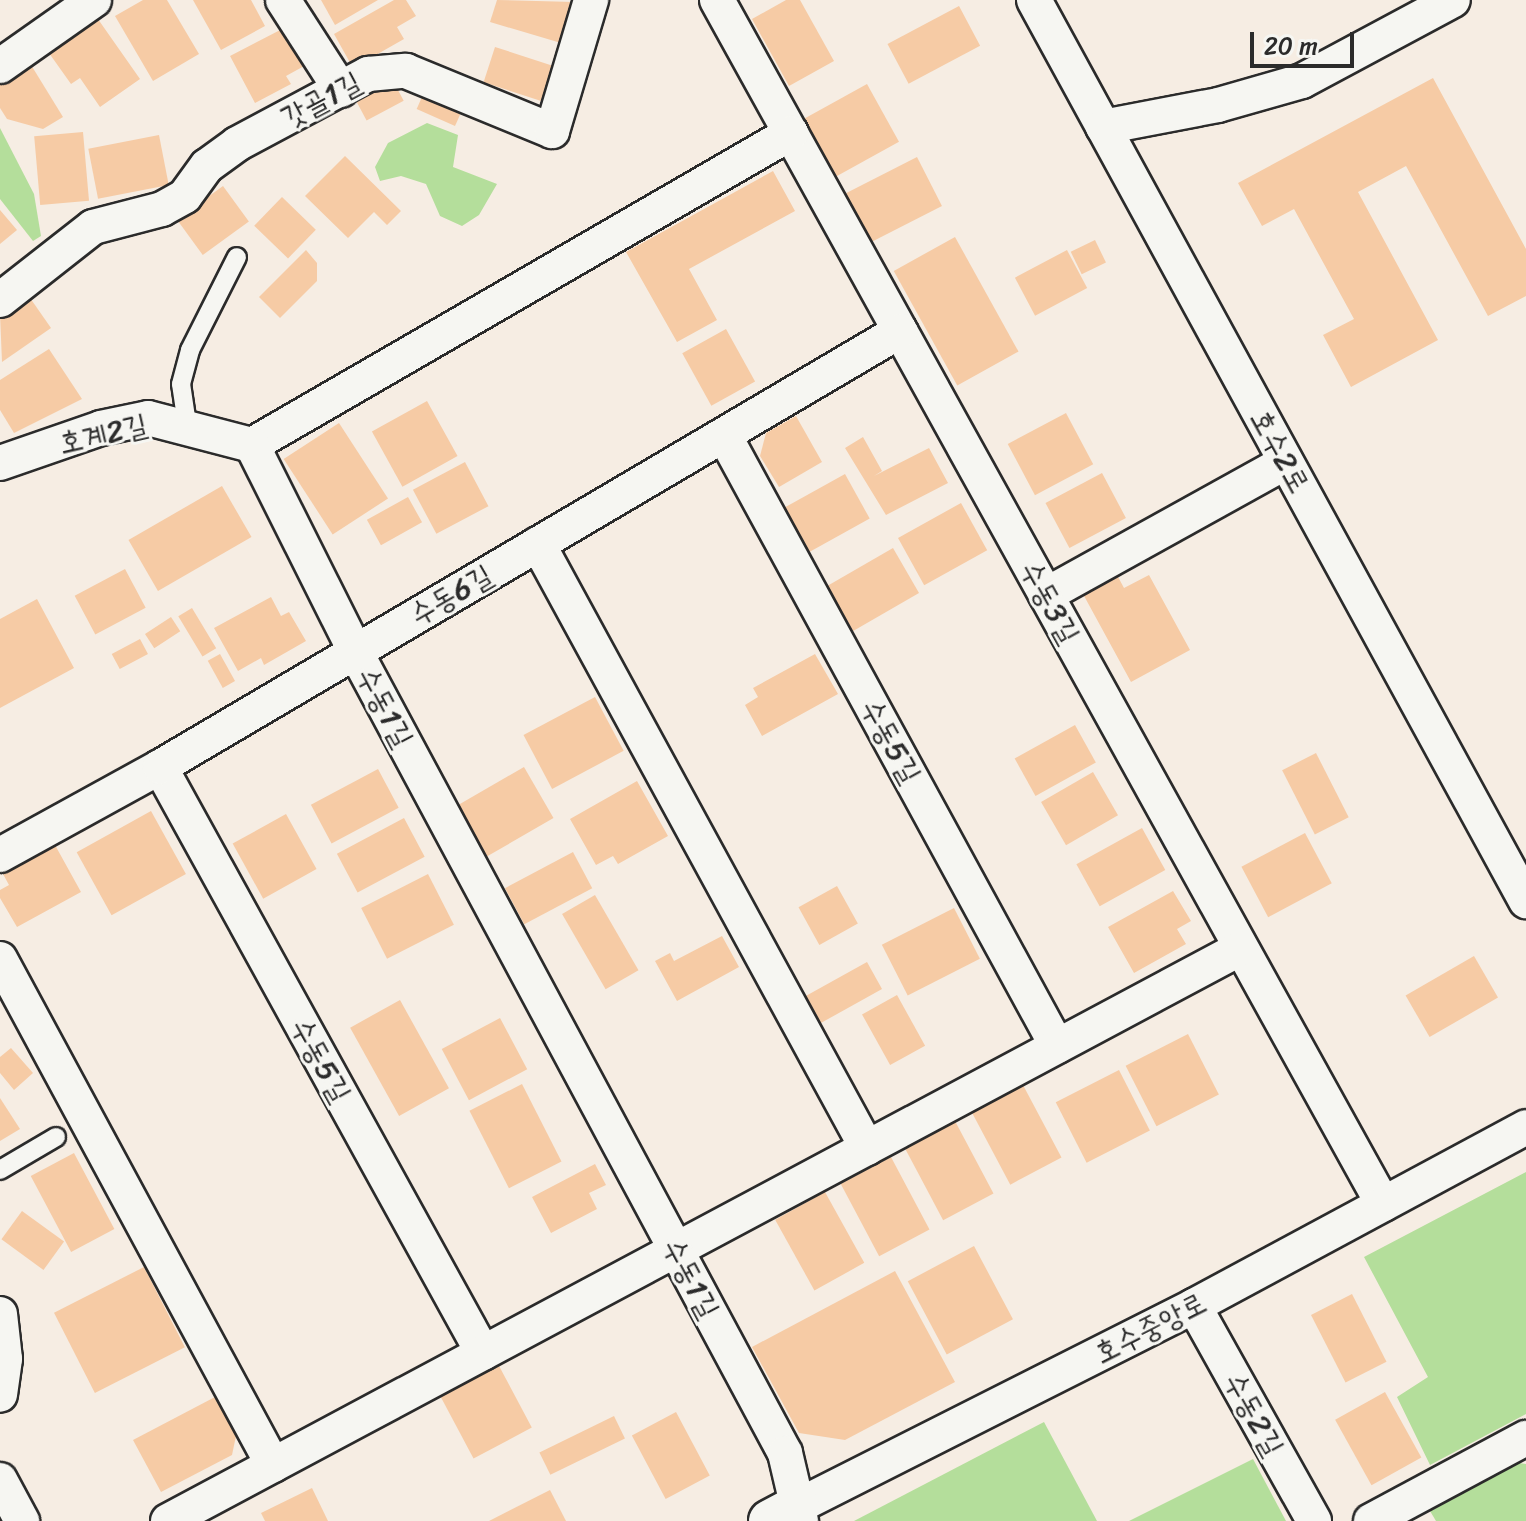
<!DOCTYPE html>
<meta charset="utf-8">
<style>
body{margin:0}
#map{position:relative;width:1526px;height:1521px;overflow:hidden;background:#f6ede3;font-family:Sriracha,"Poor Story",sans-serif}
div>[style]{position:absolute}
.green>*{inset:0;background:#b4de9b}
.building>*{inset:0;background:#f6cba5;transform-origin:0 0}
.roads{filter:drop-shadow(2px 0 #2b2b2b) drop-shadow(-2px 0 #2b2b2b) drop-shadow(0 2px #2b2b2b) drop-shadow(0 -2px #2b2b2b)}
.service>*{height:18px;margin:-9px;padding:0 9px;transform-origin:9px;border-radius:9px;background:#f6f6f2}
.minor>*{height:34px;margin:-17px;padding:0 17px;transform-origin:17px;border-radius:17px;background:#f6f6f2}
.tertiary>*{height:42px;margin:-21px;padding:0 21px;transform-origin:21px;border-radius:21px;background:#f6f6f2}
span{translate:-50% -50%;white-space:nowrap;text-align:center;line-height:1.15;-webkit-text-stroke:6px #f6f6f2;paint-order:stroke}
.street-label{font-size:30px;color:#2b2b2b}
.scale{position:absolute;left:1250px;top:32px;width:104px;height:36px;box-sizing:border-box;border:4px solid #2b2b2b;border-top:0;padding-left:10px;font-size:24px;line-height:28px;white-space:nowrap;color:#2b2b2b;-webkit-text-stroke:6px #f6f6f2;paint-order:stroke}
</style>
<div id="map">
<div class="green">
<i style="clip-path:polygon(427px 123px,458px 135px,453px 167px,497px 184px,479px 215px,462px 226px,440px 216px,426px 184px,401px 176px,380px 181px,375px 167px,388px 143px)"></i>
<i style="clip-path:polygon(0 128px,34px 194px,41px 236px,33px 241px,0 199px)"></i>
<i style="clip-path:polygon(1526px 1172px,1526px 1414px,1430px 1465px,1397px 1397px,1428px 1377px,1364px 1257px)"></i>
<i style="clip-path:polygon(1044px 1422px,1097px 1521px,854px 1521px)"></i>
<i style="clip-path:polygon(1253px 1459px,1286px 1521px,1129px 1521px)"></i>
<i style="clip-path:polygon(1519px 1463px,1526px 1464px,1526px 1521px,1436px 1521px,1430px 1511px)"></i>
</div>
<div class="building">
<i style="clip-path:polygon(143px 0,167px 0,199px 54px,153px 81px,115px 16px)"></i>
<i style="clip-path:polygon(193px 0,251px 0,265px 26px,221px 50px)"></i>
<i style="clip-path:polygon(321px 0,378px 0,335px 25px)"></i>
<i style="clip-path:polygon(394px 0,406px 0,416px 16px,397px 27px,404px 39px,353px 68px,334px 34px)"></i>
<i style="clip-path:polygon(497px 0,574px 2px,561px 43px,490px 22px)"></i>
<i style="clip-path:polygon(786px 0,800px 0,834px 61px,789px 86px,752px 19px)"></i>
<i style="left:959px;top:6px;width:45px;height:81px;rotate:62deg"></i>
<i style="clip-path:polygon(93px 12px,140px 79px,100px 107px,80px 78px,71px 84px,44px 46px)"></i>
<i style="clip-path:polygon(286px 27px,306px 65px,286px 76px,291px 84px,255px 103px,230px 56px)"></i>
<i style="left:495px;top:47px;width:67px;height:37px;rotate:18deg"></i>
<i style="clip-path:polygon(28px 60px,63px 117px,43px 129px,7px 119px,0 108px,0 78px)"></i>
<i style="left:391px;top:77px;width:27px;height:42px;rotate:62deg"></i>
<i style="clip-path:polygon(1433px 78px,1526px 249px,1526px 296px,1488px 316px,1406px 166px,1358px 192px,1438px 340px,1351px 387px,1323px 335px,1354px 319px,1294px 209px,1262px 226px,1238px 183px)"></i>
<i style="left:867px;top:84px;width:66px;height:75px;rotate:61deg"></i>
<i style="left:426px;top:88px;width:42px;height:23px;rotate:24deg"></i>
<i style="left:83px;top:132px;width:69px;height:49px;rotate:85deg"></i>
<i style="left:159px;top:135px;width:51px;height:72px;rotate:79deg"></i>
<i style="clip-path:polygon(345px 156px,401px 211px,387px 225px,374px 212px,348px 238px,305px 196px)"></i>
<i style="left:917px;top:157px;width:55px;height:82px;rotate:63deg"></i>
<i style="clip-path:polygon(773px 171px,795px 211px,689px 269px,717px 320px,677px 342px,626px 252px)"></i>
<i style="left:223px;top:186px;width:44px;height:57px;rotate:54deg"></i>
<i style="left:282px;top:197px;width:47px;height:40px;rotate:44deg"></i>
<i style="clip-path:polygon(0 210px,17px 230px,0 244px)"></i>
<i style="left:955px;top:237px;width:131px;height:70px;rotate:61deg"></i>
<i style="left:1095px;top:240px;width:25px;height:27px;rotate:64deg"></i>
<i style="clip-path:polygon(306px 250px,317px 263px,317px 281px,280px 318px,259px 297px)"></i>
<i style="left:1067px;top:250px;width:43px;height:59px;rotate:62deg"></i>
<i style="clip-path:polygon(28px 295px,51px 328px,2px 362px,0 314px)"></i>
<i style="left:726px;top:329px;width:60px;height:50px;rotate:61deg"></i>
<i style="clip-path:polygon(49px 349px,82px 399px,14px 433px,0 410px,0 380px)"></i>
<i style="left:427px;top:401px;width:63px;height:63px;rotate:61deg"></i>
<i style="left:1066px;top:413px;width:58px;height:66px;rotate:62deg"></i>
<i style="clip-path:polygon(796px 416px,822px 462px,779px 487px,760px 456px,766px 433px)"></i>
<i style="left:339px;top:423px;width:90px;height:66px;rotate:57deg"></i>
<i style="clip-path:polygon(863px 437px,882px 471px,874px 476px,929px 448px,948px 483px,886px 515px,845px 448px)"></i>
<i style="left:465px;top:462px;width:50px;height:59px;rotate:62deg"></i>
<i style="left:1102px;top:473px;width:51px;height:64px;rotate:62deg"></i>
<i style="left:845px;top:474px;width:51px;height:69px;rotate:61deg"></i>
<i style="left:222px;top:486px;width:59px;height:108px;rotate:60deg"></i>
<i style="left:408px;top:497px;width:29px;height:47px;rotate:61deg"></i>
<i style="left:961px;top:503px;width:54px;height:72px;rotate:61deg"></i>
<i style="left:893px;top:548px;width:52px;height:76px;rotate:60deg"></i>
<i style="left:125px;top:569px;width:44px;height:57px;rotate:62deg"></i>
<i style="clip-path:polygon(1117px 575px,1124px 588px,1149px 575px,1190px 650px,1131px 682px,1083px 594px)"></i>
<i style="clip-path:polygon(271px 597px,281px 616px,289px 612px,306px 641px,264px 665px,261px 658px,238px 671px,214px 628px)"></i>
<i style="clip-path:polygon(37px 599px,74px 668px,0 708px,0 619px)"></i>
<i style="left:192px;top:608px;width:47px;height:16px;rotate:59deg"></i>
<i style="left:171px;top:617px;width:17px;height:31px;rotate:57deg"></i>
<i style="left:140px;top:639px;width:17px;height:32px;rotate:62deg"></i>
<i style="left:220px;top:654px;width:31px;height:14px;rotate:61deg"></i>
<i style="clip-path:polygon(815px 654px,838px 694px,762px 736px,745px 705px,758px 697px,753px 688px)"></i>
<i style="left:595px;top:697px;width:61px;height:81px;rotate:62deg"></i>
<i style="left:1075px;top:725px;width:43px;height:69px;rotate:61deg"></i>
<i style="left:1316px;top:753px;width:72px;height:38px;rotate:63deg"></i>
<i style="left:524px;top:767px;width:59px;height:79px;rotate:60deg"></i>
<i style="left:378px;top:769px;width:44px;height:76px;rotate:62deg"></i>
<i style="left:1093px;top:772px;width:50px;height:60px;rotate:60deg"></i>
<i style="clip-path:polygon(637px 781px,668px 836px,618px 864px,613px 856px,596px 865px,570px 819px)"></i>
<i style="left:151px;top:811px;width:72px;height:85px;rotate:61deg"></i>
<i style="left:286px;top:814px;width:63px;height:61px;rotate:61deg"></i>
<i style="left:404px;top:818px;width:44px;height:76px;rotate:62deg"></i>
<i style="left:1142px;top:828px;width:48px;height:75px;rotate:61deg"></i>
<i style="left:1305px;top:833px;width:57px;height:72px;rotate:62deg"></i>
<i style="clip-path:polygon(55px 845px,81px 892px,17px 927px,0 898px,0 890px,9px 885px,3px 874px)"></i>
<i style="left:573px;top:852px;width:41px;height:77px;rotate:62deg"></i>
<i style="left:428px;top:874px;width:57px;height:75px;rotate:63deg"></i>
<i style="left:837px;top:886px;width:43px;height:44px;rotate:61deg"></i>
<i style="clip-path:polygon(1173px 891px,1191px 921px,1177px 929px,1186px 944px,1134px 973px,1108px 927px)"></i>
<i style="left:595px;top:895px;width:87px;height:38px;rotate:60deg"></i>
<i style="left:954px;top:908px;width:57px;height:81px;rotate:63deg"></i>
<i style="clip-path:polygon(722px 936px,739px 967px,677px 1001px,655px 961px,670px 953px,674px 961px)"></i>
<i style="left:1474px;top:956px;width:48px;height:79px;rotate:60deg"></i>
<i style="left:867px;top:962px;width:31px;height:70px;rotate:61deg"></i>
<i style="left:897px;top:995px;width:58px;height:40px;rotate:61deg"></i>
<i style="left:400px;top:1000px;width:101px;height:57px;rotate:61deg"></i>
<i style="left:500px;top:1018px;width:58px;height:66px;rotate:62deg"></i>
<i style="left:1188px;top:1034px;width:68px;height:70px;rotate:63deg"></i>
<i style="clip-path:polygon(11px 1048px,33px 1073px,14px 1090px,0 1073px,0 1057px)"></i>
<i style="left:1119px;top:1070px;width:68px;height:71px;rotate:63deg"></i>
<i style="left:522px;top:1084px;width:87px;height:59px;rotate:63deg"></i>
<i style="left:1023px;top:1085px;width:82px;height:58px;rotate:62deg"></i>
<i style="clip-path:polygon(0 1098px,20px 1129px,0 1141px)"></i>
<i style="left:955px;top:1121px;width:82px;height:57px;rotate:62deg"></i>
<i style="left:74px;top:1153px;width:86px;height:49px;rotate:62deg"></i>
<i style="left:891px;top:1157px;width:82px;height:57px;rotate:62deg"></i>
<i style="clip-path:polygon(595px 1164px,606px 1185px,589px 1193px,597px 1209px,551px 1233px,532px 1197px)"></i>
<i style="left:825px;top:1192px;width:81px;height:57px;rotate:61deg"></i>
<i style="left:22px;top:1211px;width:52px;height:35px;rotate:36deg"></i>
<i style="left:974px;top:1246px;width:83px;height:75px;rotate:62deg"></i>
<i style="left:144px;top:1267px;width:90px;height:101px;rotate:63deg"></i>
<i style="clip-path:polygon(895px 1271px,955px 1382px,845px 1440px,799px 1433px,752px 1347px)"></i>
<i style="left:1352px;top:1294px;width:76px;height:46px;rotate:63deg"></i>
<i style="left:498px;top:1364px;width:72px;height:66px;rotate:62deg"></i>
<i style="left:1385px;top:1392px;width:75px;height:57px;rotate:61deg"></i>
<i style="clip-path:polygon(215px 1397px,236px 1436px,232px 1455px,161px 1492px,133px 1440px)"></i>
<i style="left:676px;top:1412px;width:72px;height:50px;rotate:62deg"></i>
<i style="left:614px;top:1416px;width:25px;height:83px;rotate:64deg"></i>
<i style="clip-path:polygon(312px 1488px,328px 1521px,265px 1521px,261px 1513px)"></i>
<i style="clip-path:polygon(550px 1490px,566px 1521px,489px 1521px)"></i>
</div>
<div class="roads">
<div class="service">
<i style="left:187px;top:424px;width:40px;rotate:-98.5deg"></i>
<i style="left:181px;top:384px;width:35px;rotate:-75deg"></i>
<i style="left:190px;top:350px;width:104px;rotate:-63.2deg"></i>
<i style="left:0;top:1170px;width:65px;rotate:-30.5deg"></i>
</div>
<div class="minor">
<i style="left:283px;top:0;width:107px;rotate:57.2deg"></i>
<i style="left:717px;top:0;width:1376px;rotate:61.05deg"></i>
<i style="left:1034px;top:0;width:1027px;rotate:61.36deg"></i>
<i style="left:0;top:66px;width:115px;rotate:-35.1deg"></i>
<i style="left:1103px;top:127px;width:117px;rotate:-10.8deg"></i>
<i style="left:1218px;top:105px;width:87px;rotate:-15.9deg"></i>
<i style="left:1302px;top:81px;width:171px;rotate:-28.2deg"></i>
<i style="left:791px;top:133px;width:623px;rotate:149.94deg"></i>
<i style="left:252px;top:445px;width:230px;rotate:63.4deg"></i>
<i style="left:355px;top:651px;width:910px;rotate:61.8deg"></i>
<i style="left:785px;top:1453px;width:70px;rotate:76.8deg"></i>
<i style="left:0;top:300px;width:118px;rotate:-38.1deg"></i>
<i style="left:93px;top:227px;width:71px;rotate:-14.6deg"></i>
<i style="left:162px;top:209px;width:26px;rotate:-29deg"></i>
<i style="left:185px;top:196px;width:37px;rotate:-54deg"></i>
<i style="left:207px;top:166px;width:37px;rotate:-36deg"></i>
<i style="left:237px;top:144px;width:149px;rotate:-28.1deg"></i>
<i style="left:368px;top:74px;width:38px;rotate:-5deg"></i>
<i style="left:406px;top:71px;width:158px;rotate:22.3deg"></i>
<i style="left:552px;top:131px;width:137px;rotate:-73.4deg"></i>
<i style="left:724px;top:435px;width:696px;rotate:61.41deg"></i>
<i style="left:0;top:463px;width:107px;rotate:-19.1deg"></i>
<i style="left:101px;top:428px;width:48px;rotate:-12deg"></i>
<i style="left:148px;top:418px;width:107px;rotate:14.6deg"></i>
<i style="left:538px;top:544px;width:688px;rotate:61.42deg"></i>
<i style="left:1046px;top:595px;width:274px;rotate:-29deg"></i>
<i style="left:160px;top:767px;width:669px;rotate:61.14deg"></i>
<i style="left:0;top:855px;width:183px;rotate:-28.8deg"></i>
<i style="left:160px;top:767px;width:859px;rotate:-30.51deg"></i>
<i style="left:0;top:959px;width:575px;rotate:61.65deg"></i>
<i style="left:1194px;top:1306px;width:246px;rotate:60.8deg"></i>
<i style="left:0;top:1314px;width:45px;rotate:83.7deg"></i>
<i style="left:5px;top:1359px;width:36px;rotate:98deg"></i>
<i style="left:0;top:1480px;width:47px;rotate:61.8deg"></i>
<i style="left:798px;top:1506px;width:444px;rotate:-26.8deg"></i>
<i style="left:1194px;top:1306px;width:377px;rotate:-28.3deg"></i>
<i style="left:168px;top:1521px;width:1216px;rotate:-28.1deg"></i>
<i style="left:1371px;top:1521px;width:176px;rotate:-28.2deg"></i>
</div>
<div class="tertiary">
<i style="left:770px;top:1521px;width:32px;rotate:-28deg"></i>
</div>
</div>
<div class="street-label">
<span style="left:321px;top:100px;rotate:-28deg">갓골1길</span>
<span style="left:103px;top:434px;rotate:-13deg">호계2길</span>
<span style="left:1280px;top:451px;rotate:61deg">호수2로</span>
<span style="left:451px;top:595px;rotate:-30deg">수동6길</span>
<span style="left:1050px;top:602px;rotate:61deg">수동3길</span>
<span style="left:385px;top:707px;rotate:62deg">수동1길</span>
<span style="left:891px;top:741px;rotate:61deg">수동5길</span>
<span style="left:321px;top:1060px;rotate:61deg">수동5길</span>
<span style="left:691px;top:1278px;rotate:62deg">수동1길</span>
<span style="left:1150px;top:1328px;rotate:-27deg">호수중앙로</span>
<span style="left:1254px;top:1414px;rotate:61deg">수동2길</span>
</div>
<div class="scale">20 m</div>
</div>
